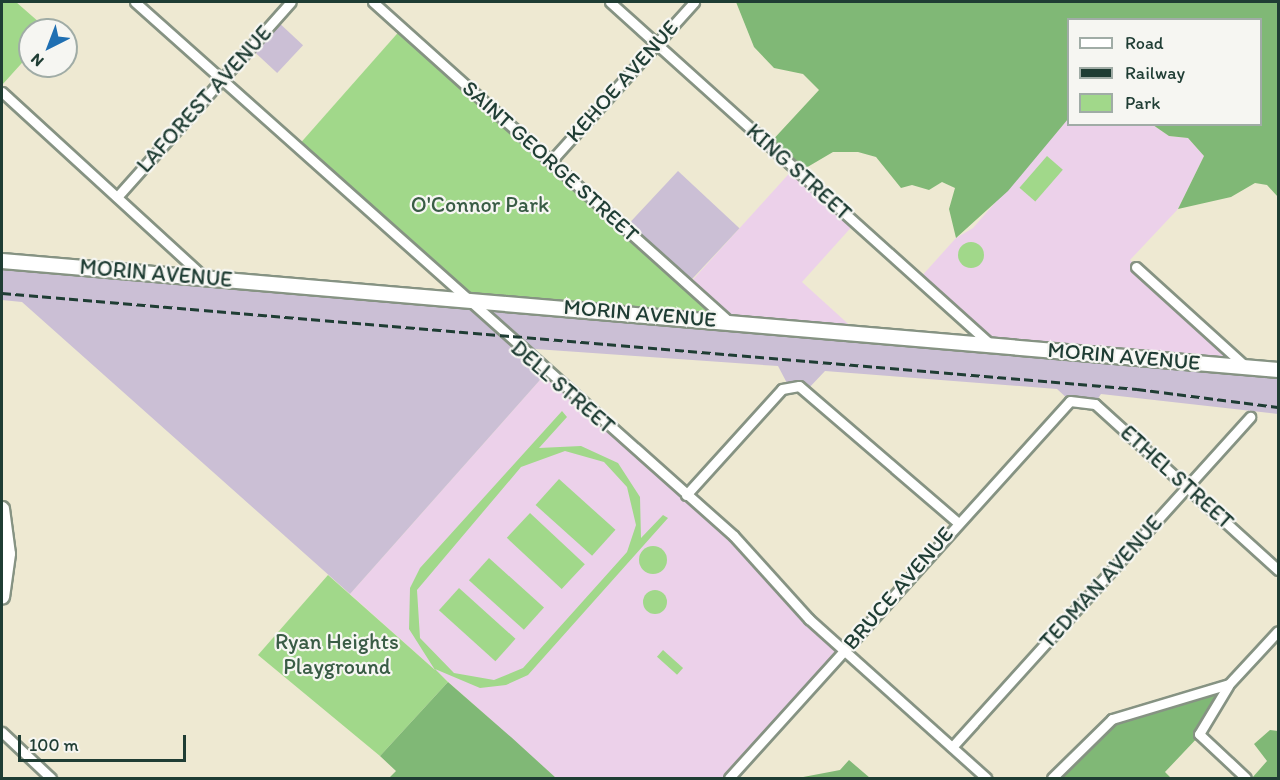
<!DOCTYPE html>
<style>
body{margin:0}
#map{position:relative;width:1280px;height:780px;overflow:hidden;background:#eee9d2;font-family:Itim,sans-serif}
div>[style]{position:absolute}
.built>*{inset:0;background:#ecd1ea}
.industrial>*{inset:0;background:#cbbfd5;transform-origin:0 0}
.green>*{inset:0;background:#a1d88a;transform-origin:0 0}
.round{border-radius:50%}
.forest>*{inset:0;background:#80b876}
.roads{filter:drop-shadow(2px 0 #869383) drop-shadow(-2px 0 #869383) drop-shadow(0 2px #869383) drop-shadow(0 -2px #869383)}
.street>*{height:9px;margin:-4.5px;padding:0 4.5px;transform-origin:4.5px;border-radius:4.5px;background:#fff}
.secondary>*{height:14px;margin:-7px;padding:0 7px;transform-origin:7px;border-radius:7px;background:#fff}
.rail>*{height:3px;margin-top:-1.5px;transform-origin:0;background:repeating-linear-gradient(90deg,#1f3d34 0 9px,transparent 0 13.5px)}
span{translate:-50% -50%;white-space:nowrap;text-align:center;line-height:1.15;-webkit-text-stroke:4.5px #f6f6f2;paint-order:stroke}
.street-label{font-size:22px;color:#1f3d34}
.park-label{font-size:22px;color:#395c45}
.frame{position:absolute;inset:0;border:3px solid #1f3d34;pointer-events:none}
.legend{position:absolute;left:1067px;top:18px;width:195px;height:108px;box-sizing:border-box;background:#f6f6f2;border:2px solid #a0aca6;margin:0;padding:8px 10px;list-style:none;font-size:18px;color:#1f3d34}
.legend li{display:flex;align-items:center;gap:12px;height:30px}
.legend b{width:30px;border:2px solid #a0aca6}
.north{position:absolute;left:18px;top:18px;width:60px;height:60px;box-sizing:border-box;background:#f6f6f2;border:2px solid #a0aca6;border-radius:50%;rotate:222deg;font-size:16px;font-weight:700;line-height:24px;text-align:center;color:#1f3d34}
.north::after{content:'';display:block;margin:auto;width:21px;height:27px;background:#1f6fb2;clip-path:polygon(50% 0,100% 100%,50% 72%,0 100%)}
.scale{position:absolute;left:18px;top:735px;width:168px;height:27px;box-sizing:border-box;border:3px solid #1f3d34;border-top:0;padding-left:8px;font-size:18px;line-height:21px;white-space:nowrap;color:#1f3d34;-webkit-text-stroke:4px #f6f6f2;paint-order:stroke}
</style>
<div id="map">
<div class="built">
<i style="clip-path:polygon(1068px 119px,1068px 124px,1153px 125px,1169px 136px,1188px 138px,1204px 156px,1178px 209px,1130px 260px,1246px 366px,989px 343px,919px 279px,956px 238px,973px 228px)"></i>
<i style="clip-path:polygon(795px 167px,856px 222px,802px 282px,856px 331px,728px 320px,689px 284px)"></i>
<i style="clip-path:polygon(547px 372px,686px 493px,844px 649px,728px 778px,556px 778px,350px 594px)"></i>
</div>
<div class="industrial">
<i style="left:276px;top:20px;width:37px;height:38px;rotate:43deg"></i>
<i style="left:678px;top:171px;width:84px;height:76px;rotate:43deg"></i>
<i style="clip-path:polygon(2px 260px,1278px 369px,1278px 414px,1101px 394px,1095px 403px,1069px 400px,1057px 389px,825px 371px,807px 390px,788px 385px,778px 366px,521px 348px,547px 372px,350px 594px,22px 302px,2px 300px)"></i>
</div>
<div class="green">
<i style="clip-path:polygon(2px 2px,16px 2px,48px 30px,30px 30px,30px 54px,2px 85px)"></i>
<i style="clip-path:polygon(403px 27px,728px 320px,462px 297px,297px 147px)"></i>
<i style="left:1047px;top:156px;width:21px;height:42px;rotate:41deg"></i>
<i class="round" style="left:958px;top:242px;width:26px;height:26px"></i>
<i style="clip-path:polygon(evenodd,562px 411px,567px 417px,539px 448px,581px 446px,618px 463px,640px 497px,641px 538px,663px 515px,668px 518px,528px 675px,506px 685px,480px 688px,435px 669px,448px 682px,380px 756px,258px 655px,328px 575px,435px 670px,409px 629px,410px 588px,420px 568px,562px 411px,565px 451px,604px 462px,627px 487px,636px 525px,627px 552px,523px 668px,494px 680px,454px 673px,420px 638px,417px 590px,521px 467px,565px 451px)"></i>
<i style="left:559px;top:479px;width:76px;height:35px;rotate:42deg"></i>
<i style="left:530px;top:513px;width:75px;height:34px;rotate:43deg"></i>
<i class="round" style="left:639px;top:546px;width:28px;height:28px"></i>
<i style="left:489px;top:558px;width:74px;height:30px;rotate:42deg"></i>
<i style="left:459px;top:588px;width:76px;height:30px;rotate:42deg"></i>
<i class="round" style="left:643px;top:590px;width:24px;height:24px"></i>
<i style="left:663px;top:650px;width:27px;height:9px;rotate:42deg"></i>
</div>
<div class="forest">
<i style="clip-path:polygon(736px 2px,1278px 2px,1278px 197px,1267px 185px,1255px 183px,1231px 197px,1178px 209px,1204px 156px,1188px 138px,1169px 136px,1153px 125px,1260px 124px,1260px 20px,1068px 20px,1068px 119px,1008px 191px,956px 238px,949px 209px,955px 188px,942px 182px,929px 190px,912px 185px,901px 188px,876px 157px,858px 152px,833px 152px,799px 172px,769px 144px,819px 90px,803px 74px,774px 68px,754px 47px)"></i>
<i style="clip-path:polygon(448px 682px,511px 737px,556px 778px,389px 778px,396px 771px,380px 756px)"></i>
<i style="clip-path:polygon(1230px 685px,1201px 734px,1165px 772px,1171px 778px,1054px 778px,1103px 727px,1131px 713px,1187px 702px)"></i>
<i style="clip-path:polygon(1270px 730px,1278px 731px,1278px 778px,1252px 778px,1267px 761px,1254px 744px)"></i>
<i style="clip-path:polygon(849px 760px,870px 778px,798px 778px,840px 770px)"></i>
</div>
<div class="roads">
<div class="street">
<i style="left:135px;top:2px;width:802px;rotate:41.72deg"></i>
<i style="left:734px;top:536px;width:112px;rotate:47.9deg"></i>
<i style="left:809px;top:619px;width:238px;rotate:41.9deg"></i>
<i style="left:373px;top:2px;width:477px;rotate:41.9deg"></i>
<i style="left:610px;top:2px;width:510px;rotate:41.98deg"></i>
<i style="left:2px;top:92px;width:275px;rotate:42.5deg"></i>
<i style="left:551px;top:161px;width:214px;rotate:-48deg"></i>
<i style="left:117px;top:197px;width:261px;rotate:-48.3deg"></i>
<i style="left:1136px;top:267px;width:147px;rotate:42.2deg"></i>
<i style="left:686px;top:495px;width:143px;rotate:-47.8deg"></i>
<i style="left:782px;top:389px;width:17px;rotate:-10deg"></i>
<i style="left:799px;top:386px;width:208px;rotate:40.7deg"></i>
<i style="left:1228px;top:686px;width:56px;rotate:121.1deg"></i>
<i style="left:1199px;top:734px;width:64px;rotate:43.1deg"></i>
<i style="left:2px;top:732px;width:67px;rotate:43.2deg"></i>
<i style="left:952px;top:747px;width:445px;rotate:-47.9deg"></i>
<i style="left:729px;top:778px;width:508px;rotate:-47.87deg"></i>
<i style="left:1070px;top:401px;width:25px;rotate:7deg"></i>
<i style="left:1095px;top:404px;width:247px;rotate:42.2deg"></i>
<i style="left:1052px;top:778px;width:84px;rotate:-44.5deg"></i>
<i style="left:1112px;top:719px;width:122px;rotate:-16.7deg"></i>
<i style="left:1229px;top:684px;width:72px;rotate:-47.2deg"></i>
</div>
<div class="secondary">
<i style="left:2px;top:261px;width:1281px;rotate:4.88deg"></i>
<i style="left:2px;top:509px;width:45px;rotate:82.4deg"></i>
<i style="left:8px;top:554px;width:43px;rotate:97.9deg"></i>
</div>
</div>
<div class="rail">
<i style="left:2px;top:293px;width:1139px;rotate:4.83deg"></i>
<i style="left:1137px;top:389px;width:142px;rotate:7.3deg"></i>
</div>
<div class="street-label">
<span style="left:622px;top:81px;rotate:-48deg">KEHOE AVENUE</span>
<span style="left:204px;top:99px;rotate:-48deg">LAFOREST AVENUE</span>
<span style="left:551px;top:161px;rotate:42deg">SAINT GEORGE STREET</span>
<span style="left:799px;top:172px;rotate:42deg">KING STREET</span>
<span style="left:156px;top:273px;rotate:5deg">MORIN AVENUE</span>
<span style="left:640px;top:313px;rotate:5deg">MORIN AVENUE</span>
<span style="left:1124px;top:356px;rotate:5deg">MORIN AVENUE</span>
<span style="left:563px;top:387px;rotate:41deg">DELL STREET</span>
<span style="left:1177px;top:477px;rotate:42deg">ETHEL STREET</span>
<span style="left:1101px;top:582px;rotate:-48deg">TEDMAN AVENUE</span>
<span style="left:898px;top:588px;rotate:-49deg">BRUCE AVENUE</span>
</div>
<div class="park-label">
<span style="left:480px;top:205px">O'Connor Park</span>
<span style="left:337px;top:654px">Ryan Heights<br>Playground</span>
</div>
<div class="frame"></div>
<ul class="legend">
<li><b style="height:8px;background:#fff"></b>Road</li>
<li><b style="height:8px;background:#1f3d34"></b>Railway</li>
<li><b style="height:16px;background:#a1d88a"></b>Park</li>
</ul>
<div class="north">N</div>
<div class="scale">100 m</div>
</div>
